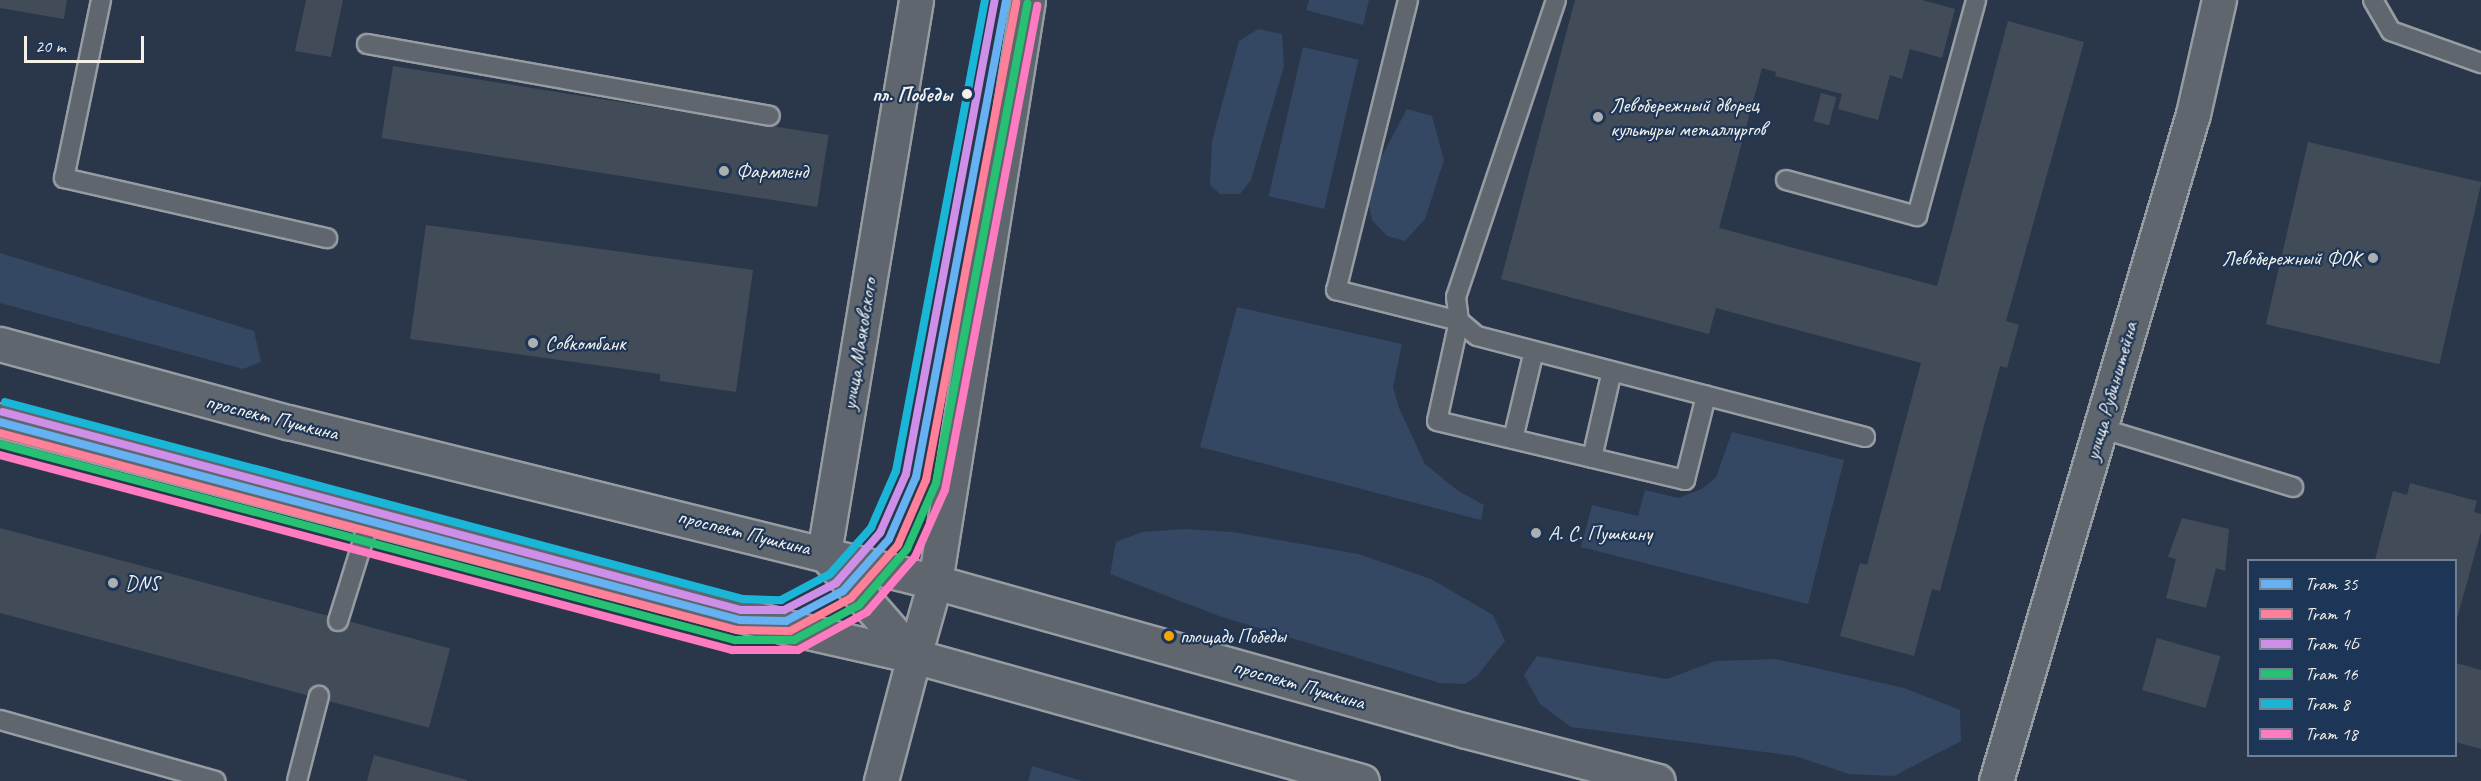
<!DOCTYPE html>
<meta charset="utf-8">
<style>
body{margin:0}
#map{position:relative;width:2481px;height:781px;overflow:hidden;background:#2a374a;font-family:Caveat,sans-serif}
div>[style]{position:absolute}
.green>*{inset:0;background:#344763;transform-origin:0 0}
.building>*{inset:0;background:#424c59;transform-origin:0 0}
.roads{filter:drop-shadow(2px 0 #979ca3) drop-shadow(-2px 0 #979ca3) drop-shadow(0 2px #979ca3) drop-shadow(0 -2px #979ca3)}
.service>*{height:18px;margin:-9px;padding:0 9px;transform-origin:9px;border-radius:9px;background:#60666e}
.minor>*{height:33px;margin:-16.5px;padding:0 16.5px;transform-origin:16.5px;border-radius:16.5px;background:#60666e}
.tertiary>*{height:33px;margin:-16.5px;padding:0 16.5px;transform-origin:16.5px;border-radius:16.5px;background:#60666e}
.secondary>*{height:33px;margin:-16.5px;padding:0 16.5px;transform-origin:16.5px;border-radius:16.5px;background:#60666e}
.primary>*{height:33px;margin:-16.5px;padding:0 16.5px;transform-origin:16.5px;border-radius:16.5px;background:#60666e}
.tram-1>*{height:8px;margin:-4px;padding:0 4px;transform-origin:4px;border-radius:4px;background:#66b1f2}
.tram-2>*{height:8px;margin:-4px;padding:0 4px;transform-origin:4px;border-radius:4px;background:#ff8098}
.tram-3>*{height:8px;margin:-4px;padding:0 4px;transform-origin:4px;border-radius:4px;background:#ce8fe9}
.tram-4>*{height:8px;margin:-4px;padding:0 4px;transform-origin:4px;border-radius:4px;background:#26c172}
.tram-5>*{height:8px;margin:-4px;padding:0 4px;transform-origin:4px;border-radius:4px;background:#1ab6d8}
.tram-6>*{height:8px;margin:-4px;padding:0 4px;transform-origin:4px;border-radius:4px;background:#fe7ac1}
.dots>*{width:16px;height:16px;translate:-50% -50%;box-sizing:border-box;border:3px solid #1d3557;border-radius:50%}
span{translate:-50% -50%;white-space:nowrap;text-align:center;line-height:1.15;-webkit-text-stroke:4.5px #1d3557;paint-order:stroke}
.bus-label{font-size:20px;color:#f4f1e8}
.left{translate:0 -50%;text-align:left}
.stop-label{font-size:21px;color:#f4f1e8;font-weight:700}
.right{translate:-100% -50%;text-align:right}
.poi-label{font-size:21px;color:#f4f1e8}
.street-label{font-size:21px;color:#f4f1e8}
.legend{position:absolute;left:2247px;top:559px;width:210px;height:198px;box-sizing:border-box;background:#1d3557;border:2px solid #738091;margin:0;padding:8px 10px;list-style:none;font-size:18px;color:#f4f1e8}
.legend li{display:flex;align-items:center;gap:12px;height:30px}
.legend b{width:30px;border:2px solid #738091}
.scale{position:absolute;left:24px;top:36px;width:120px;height:27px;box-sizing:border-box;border:3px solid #f4f1e8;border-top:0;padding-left:8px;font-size:18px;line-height:21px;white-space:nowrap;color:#f4f1e8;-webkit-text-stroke:4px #1d3557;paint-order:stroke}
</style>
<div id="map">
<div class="green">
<i style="clip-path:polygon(1309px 0,1369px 0,1363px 25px,1306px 10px)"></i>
<i style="clip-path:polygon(1258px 29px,1282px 34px,1284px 66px,1251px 180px,1240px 194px,1220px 194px,1210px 185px,1212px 141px,1239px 41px)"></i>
<i style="left:1303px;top:47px;width:57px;height:153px;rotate:13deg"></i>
<i style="clip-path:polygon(1407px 109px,1432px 116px,1444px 160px,1425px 219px,1405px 241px,1387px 236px,1372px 220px,1369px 206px,1371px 176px)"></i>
<i style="clip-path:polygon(0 253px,254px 331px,261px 362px,243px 369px,0 303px)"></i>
<i style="clip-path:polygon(1237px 307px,1402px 344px,1393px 387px,1399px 408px,1425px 464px,1457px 490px,1484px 505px,1481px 520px,1200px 447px)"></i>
<i style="clip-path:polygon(1732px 432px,1844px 460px,1808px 604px,1581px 547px,1592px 505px,1638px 516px,1645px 490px,1678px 498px,1702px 489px,1716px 477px)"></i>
<i style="clip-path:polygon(1184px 529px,1233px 532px,1358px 554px,1431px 579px,1493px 615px,1505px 641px,1477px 676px,1465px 684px,1440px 683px,1219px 616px,1110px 574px,1116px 542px,1142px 532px)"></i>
<i style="clip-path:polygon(1537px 656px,1667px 679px,1715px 661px,1776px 659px,1904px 688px,1960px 710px,1961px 741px,1894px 776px,1849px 774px,1795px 756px,1571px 727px,1540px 704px,1524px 675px)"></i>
<i style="clip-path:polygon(1032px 766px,1082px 781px,1028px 781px)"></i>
</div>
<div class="building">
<i style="clip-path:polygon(0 0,67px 0,64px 19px,0 8px)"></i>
<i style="clip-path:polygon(306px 0,343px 0,331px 57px,295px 51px)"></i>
<i style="clip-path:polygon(1575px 0,1922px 0,1955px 9px,1942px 58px,1910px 49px,1902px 79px,1890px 75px,1878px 120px,1838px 109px,1842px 94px,1775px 76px,1776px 72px,1762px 68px,1719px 228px,1937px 286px,2008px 21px,2084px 42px,2006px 321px,2019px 325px,2007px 368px,2000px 366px,1940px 591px,1932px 589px,1914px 656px,1840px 636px,1860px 563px,1867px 565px,1921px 363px,1716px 308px,1709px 334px,1501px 279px)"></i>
<i style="left:393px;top:66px;width:441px;height:73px;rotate:9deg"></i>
<i style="left:1821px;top:93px;width:16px;height:29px;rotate:15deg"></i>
<i style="left:2308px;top:142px;width:178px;height:187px;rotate:13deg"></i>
<i style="clip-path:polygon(426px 225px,753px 270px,736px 392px,660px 381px,660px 374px,410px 339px)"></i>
<i style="clip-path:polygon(2410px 483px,2477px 501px,2474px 512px,2481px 514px,2481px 532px,2456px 622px,2456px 560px,2375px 560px,2393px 491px,2407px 495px)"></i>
<i style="clip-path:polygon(2182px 518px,2229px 529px,2225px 571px,2216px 568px,2206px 608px,2166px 598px,2176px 559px,2168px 557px)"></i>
<i style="left:0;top:528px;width:466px;height:82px;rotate:15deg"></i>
<i style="left:2157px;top:638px;width:66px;height:54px;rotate:16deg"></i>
<i style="clip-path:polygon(2456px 663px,2481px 670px,2481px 749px,2456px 742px)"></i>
<i style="clip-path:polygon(374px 755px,467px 780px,467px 781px,367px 781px)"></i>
</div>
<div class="roads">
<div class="service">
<i style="left:101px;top:0;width:182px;rotate:101.7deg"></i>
<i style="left:64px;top:178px;width:270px;rotate:12.9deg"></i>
<i style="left:1408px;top:0;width:299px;rotate:103.9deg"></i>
<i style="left:1336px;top:290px;width:127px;rotate:14.1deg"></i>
<i style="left:1459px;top:321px;width:102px;rotate:102.4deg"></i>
<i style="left:1437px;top:421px;width:255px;rotate:13.4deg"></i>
<i style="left:1685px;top:480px;width:87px;rotate:-76deg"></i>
<i style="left:1556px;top:0;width:313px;rotate:108.6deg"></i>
<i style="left:1456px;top:297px;width:24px;rotate:83deg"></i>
<i style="left:1459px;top:321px;width:23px;rotate:40deg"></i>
<i style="left:1477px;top:336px;width:401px;rotate:14.6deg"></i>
<i style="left:2373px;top:0;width:36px;rotate:60deg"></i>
<i style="left:2391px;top:31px;width:96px;rotate:19.6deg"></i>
<i style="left:367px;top:44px;width:409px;rotate:10.1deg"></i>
<i style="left:1786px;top:180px;width:136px;rotate:15.4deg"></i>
<i style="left:1917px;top:216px;width:224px;rotate:-74.7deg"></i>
<i style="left:2100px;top:428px;width:202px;rotate:17deg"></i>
<i style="left:1513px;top:439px;width:90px;rotate:-76.6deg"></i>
<i style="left:1592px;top:458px;width:89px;rotate:-77.1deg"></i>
<i style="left:338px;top:621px;width:108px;rotate:-72.7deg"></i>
<i style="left:0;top:720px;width:224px;rotate:15.8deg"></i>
<i style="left:297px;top:781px;width:88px;rotate:-75.5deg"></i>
</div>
<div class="minor">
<i style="left:1996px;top:781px;width:695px;rotate:-73.55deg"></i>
<i style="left:2193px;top:114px;width:117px;rotate:-77.2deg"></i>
</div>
<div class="tertiary">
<i style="left:881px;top:781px;width:129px;rotate:-75.2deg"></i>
</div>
<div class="secondary">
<i style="left:935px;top:582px;width:552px;rotate:15.67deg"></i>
<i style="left:1466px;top:731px;width:198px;rotate:14.6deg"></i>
<i style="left:914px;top:656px;width:465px;rotate:15.6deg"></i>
</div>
<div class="primary">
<i style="left:0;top:344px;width:298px;rotate:15.2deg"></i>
<i style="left:288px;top:422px;width:666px;rotate:13.89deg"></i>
<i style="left:0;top:420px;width:813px;rotate:14.75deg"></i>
<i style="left:786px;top:627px;width:131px;rotate:12.8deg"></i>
<i style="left:824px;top:553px;width:561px;rotate:-80.55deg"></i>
<i style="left:824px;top:553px;width:137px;rotate:48.9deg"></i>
<i style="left:914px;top:656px;width:77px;rotate:-74.2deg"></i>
<i style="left:935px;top:582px;width:589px;rotate:-80.92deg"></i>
</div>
</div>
<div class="tram-1">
<i style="left:0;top:422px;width:766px;rotate:14.98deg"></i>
<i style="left:740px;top:620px;width:46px;rotate:1.2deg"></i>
<i style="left:786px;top:621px;width:64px;rotate:-27.8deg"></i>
<i style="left:843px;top:591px;width:69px;rotate:-48.5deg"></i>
<i style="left:889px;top:539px;width:68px;rotate:-66.5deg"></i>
<i style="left:916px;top:477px;width:485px;rotate:-79.3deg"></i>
</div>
<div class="tram-2">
<i style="left:0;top:433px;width:763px;rotate:14.97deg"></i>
<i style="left:737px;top:630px;width:53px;rotate:1.1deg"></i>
<i style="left:790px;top:631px;width:69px;rotate:-28.4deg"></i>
<i style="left:851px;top:598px;width:71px;rotate:-48.4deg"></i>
<i style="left:898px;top:545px;width:71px;rotate:-66.7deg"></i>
<i style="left:926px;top:480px;width:486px;rotate:-79.3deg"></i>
</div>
<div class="tram-3">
<i style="left:3px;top:412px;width:764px;rotate:15.02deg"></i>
<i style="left:741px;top:610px;width:43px"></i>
<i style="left:784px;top:610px;width:59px;rotate:-27.4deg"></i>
<i style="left:836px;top:583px;width:67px;rotate:-48.7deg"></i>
<i style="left:880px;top:533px;width:64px;rotate:-66.2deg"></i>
<i style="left:906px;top:474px;width:482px;rotate:-79.4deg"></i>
</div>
<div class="tram-4">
<i style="left:0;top:444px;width:761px;rotate:14.93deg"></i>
<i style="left:735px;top:640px;width:59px"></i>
<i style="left:794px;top:640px;width:74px;rotate:-28.3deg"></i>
<i style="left:859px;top:605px;width:74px;rotate:-49.4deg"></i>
<i style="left:907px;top:549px;width:72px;rotate:-66.3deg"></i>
<i style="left:936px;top:483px;width:488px;rotate:-79.2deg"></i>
</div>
<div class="tram-5">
<i style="left:5px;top:402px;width:764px;rotate:14.95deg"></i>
<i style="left:743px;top:599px;width:38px;rotate:2deg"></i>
<i style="left:781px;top:600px;width:55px;rotate:-28deg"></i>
<i style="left:830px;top:574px;width:62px;rotate:-48.3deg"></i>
<i style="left:871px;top:528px;width:62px;rotate:-66.3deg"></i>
<i style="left:896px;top:471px;width:479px;rotate:-79.3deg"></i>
</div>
<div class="tram-6">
<i style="left:0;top:455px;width:758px;rotate:14.92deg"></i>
<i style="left:732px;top:650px;width:66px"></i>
<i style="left:798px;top:650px;width:79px;rotate:-28.8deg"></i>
<i style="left:867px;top:612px;width:73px;rotate:-48.9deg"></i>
<i style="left:915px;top:557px;width:73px;rotate:-65.9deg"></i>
<i style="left:945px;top:490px;width:493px;rotate:-79.2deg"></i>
</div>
<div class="dots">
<i style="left:967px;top:94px;background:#f4f1e8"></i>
<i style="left:1598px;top:117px;background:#adb0b1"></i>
<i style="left:724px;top:171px;background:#adb0b1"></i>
<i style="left:2373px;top:258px;background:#adb0b1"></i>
<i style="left:533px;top:343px;background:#adb0b1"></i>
<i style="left:1536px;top:533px;background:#adb0b1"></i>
<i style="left:113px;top:583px;background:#adb0b1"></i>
<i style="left:1169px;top:636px;background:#f7a600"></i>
</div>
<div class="bus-label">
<span class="left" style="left:1180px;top:636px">площадь Победы</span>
</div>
<div class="stop-label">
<span class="right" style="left:952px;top:94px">пл. Победы</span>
</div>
<div class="poi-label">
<span class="left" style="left:1610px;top:117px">Левобережный дворец<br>культуры металлургов</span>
<span class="left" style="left:736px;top:171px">Фармленд</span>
<span class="right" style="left:2361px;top:258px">Левобережный ФОК</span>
<span class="left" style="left:545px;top:343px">Совкомбанк</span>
<span class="left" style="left:1548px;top:533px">А. С. Пушкину</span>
<span class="left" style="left:125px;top:583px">DNS</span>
</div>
<div class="street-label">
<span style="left:859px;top:344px;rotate:-81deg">улица Маяковского</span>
<span style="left:2111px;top:391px;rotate:-74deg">улица Рубинштейна</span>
<span style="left:272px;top:417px;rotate:14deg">проспект Пушкина</span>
<span style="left:744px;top:532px;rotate:14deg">проспект Пушкина</span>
<span style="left:1299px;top:684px;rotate:16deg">проспект Пушкина</span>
</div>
<ul class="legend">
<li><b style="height:8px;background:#66b1f2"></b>Tram 35</li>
<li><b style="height:8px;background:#ff8098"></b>Tram 1</li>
<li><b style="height:8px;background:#ce8fe9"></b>Tram 4Б</li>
<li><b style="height:8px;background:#26c172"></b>Tram 16</li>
<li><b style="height:8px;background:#1ab6d8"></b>Tram 8</li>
<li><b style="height:8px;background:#fe7ac1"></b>Tram 18</li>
</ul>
<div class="scale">20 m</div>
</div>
